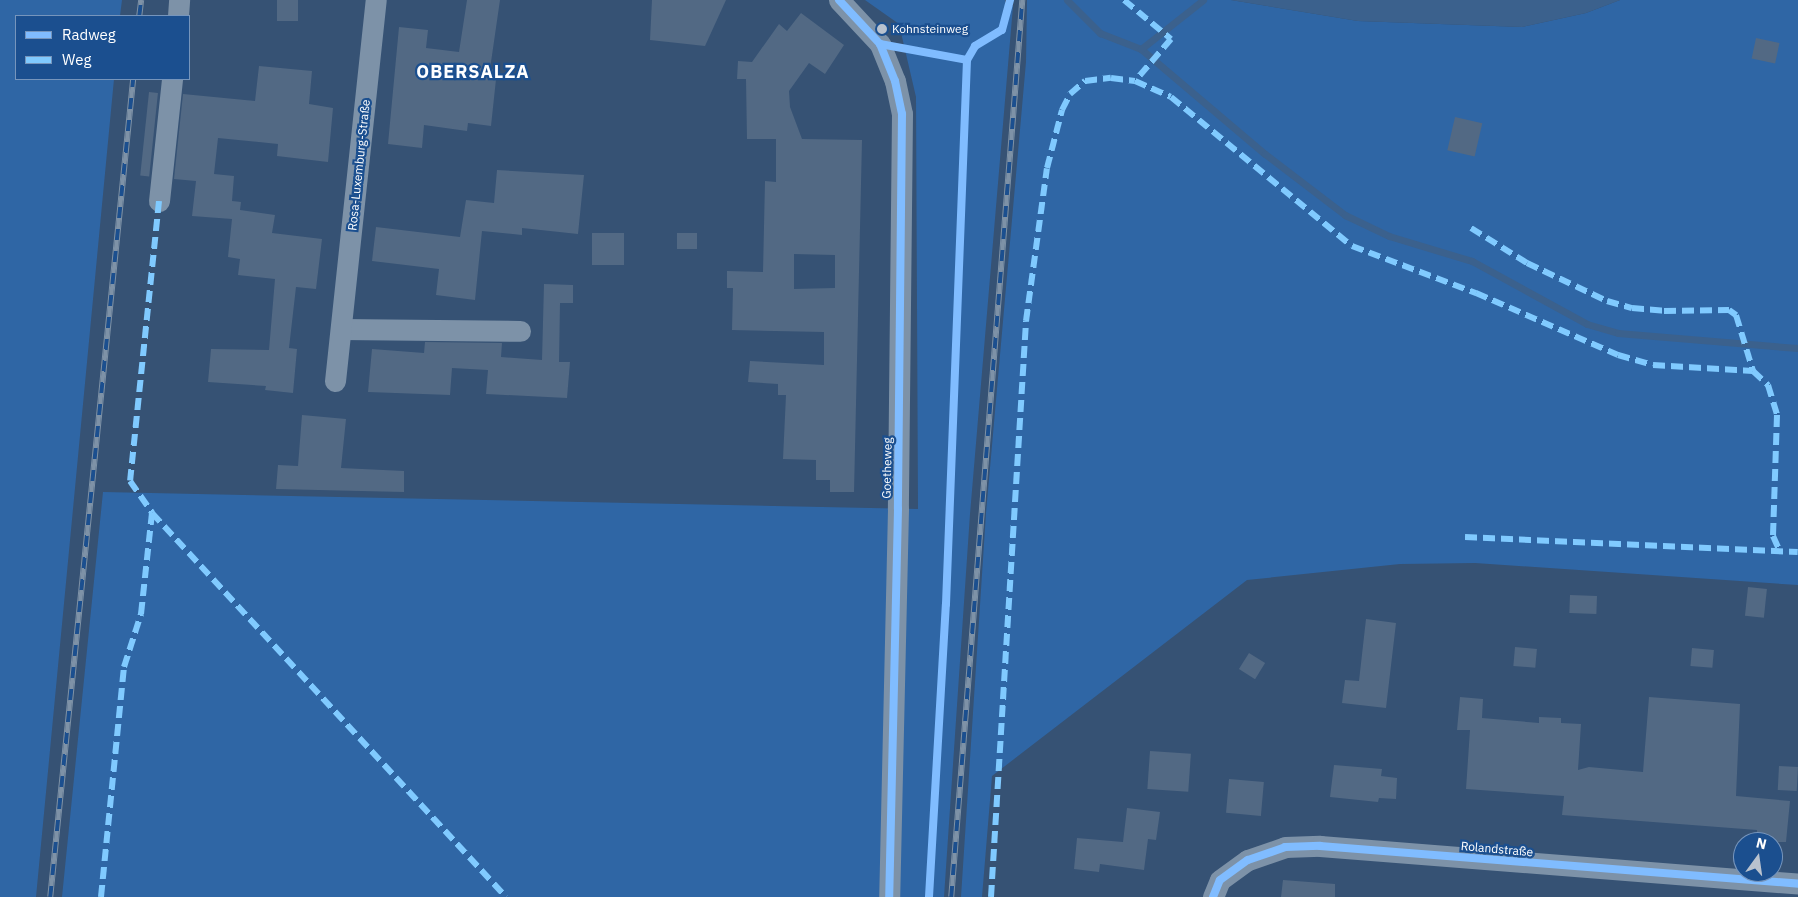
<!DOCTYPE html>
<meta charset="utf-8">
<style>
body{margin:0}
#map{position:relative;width:1798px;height:897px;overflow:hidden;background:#365274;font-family:"IBM Plex Sans",sans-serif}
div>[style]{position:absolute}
.green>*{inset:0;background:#2f66a5}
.water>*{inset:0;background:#3b618d}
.stream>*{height:7px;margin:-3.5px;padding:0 3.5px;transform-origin:3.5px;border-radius:3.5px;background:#3b618d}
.building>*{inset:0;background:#526984;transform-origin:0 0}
.minor>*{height:21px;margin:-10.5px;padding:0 10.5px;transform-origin:10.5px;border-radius:10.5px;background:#7d92a8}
.rail>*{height:5.5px;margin-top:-2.75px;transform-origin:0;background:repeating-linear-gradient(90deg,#1b4f8f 0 11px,#7e92a7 0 22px);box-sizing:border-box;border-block:1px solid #7e92a7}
.quiet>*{height:6px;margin-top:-3px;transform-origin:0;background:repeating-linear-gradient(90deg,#80caff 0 12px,transparent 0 18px)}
.cycleway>*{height:8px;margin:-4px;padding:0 4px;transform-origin:4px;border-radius:4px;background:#80bcff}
.dots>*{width:14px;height:14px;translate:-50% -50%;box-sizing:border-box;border:2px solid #1b4f8f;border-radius:50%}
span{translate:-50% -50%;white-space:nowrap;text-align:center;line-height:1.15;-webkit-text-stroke:4.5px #1b4f8f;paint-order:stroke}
.poi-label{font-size:12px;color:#fff}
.left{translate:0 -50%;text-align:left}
.street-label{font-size:12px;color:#fff}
.district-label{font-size:18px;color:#fff;font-weight:700;letter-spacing:1px}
.legend{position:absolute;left:15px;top:15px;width:175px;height:65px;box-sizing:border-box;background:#1b4f8f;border:1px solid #7695bc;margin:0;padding:6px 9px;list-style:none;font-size:15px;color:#fff}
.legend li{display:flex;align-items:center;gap:10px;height:25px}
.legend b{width:25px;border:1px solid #7695bc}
.north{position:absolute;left:1733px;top:832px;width:50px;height:50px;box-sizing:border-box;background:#1b4f8f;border:1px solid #7695bc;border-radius:50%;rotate:14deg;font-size:14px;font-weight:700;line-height:20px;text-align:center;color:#fff}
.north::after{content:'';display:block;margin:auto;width:18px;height:22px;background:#b9c2ce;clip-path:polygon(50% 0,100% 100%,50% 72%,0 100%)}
</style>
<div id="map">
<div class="green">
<i style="clip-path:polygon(0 0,122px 0,120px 16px,16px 16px,16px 79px,114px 79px,36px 897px,0 897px)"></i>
<i style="clip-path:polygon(865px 0,1005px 0,1005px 5px,1013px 6px,970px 514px,944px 897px,62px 897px,103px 492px,918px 509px,916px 97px,899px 24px)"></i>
<i style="clip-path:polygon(1027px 0,1231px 0,1358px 21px,1522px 27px,1586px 13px,1620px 0,1798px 0,1798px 585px,1475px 563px,1400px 564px,1247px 580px,992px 776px,982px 897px,961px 897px,986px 513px,1026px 62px)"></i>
</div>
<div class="water">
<i style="clip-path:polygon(1231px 0,1620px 0,1586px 13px,1522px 27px,1358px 21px)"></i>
</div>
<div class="stream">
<i style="left:1067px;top:0;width:47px;rotate:45deg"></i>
<i style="left:1100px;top:33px;width:44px;rotate:21.3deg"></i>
<i style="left:1141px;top:49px;width:162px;rotate:40.3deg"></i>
<i style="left:1265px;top:154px;width:101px;rotate:37.3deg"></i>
<i style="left:1345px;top:215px;width:49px;rotate:25.5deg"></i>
<i style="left:1389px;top:236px;width:87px;rotate:16.8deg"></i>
<i style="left:1472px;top:261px;width:131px;rotate:28.7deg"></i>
<i style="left:1587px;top:324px;width:32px;rotate:16deg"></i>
<i style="left:1618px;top:333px;width:181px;rotate:4.8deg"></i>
<i style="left:1141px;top:49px;width:79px;rotate:-38.3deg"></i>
</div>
<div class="building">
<i style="left:277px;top:0;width:21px;height:21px"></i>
<i style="clip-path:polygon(467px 0,500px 0,490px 69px,497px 70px,491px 126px,468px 123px,467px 131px,424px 125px,422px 148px,388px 144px,399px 27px,428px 30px,426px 48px,459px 52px)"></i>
<i style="clip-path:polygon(652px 0,726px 0,705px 46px,650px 40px)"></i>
<i style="clip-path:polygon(evenodd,801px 13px,844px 45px,825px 74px,809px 63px,789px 91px,790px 107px,802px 139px,862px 140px,854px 492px,830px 492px,830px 480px,816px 480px,816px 460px,783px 459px,786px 395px,778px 395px,778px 384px,748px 382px,750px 361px,824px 365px,824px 332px,732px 330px,733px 288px,727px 288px,727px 271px,763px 272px,765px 181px,776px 182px,776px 139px,747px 139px,746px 79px,737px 79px,738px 61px,752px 62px,779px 24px,787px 31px,801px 13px,794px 254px,835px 255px,835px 288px,794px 289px,794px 254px)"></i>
<i style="left:1756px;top:38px;width:24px;height:21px;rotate:12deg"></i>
<i style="clip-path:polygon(259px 66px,312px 71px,309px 104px,333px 108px,328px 162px,277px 156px,278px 144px,218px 138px,214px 174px,234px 176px,232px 201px,241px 202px,240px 210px,275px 215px,272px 233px,322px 239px,316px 289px,296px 287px,289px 348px,297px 349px,293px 393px,265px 390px,266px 386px,208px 382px,211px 349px,269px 350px,275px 279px,238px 275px,240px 259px,228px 257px,232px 219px,192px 216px,196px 181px,174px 179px,183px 94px,255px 101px)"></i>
<i style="left:149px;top:92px;width:9px;height:84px;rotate:6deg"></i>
<i style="left:1455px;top:117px;width:28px;height:34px;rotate:13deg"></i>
<i style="clip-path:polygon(497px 170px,584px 175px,578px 234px,522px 228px,522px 235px,482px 231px,475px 300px,436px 295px,439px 269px,372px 261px,376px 227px,460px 237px,466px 200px,494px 203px)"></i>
<i style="left:592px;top:233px;width:32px;height:32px"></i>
<i style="left:677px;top:233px;width:20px;height:16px"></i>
<i style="clip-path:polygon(544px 284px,573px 285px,573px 303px,560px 303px,559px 362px,570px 362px,567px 398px,486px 394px,488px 370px,452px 368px,450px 395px,368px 392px,372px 349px,424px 353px,425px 342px,502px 343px,501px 357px,542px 360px)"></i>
<i style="clip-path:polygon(302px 415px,346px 419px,341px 468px,404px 471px,404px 492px,276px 489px,278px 465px,298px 466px)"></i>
<i style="left:1748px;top:587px;width:19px;height:29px;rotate:6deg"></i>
<i style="left:1570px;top:595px;width:27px;height:18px;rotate:2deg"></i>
<i style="clip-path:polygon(1366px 619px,1396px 623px,1386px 708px,1342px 703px,1345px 680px,1359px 681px)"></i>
<i style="left:1515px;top:647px;width:22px;height:19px;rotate:5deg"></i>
<i style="left:1692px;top:648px;width:22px;height:18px;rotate:5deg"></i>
<i style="left:1249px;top:653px;width:19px;height:19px;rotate:32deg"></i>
<i style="clip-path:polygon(1460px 697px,1483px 699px,1482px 718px,1539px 723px,1539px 717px,1561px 718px,1561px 723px,1581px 724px,1578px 770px,1589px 767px,1643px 772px,1649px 697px,1740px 704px,1736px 796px,1790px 801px,1786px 842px,1756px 842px,1757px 830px,1562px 815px,1564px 796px,1466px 789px,1470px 730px,1457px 730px)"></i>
<i style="left:1150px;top:751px;width:41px;height:38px;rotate:4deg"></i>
<i style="clip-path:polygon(1334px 765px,1382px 769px,1381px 776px,1397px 778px,1396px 799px,1379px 798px,1378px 802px,1330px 797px)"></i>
<i style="left:1779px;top:766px;width:19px;height:24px;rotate:3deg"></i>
<i style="left:1229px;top:779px;width:35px;height:34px;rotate:5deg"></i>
<i style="clip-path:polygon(1127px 808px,1160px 812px,1156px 840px,1148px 839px,1144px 870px,1100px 864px,1099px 872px,1074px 869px,1077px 838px,1123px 842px)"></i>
<i style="clip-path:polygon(1283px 880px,1335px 884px,1335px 897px,1281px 897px)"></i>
</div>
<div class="minor">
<i style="left:839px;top:0;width:60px;rotate:47deg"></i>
<i style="left:880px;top:44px;width:40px;rotate:68deg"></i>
<i style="left:895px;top:81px;width:34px;rotate:78deg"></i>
<i style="left:902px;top:114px;width:395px;rotate:90.6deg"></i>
<i style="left:898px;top:509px;width:388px;rotate:91.3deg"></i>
<i style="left:178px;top:16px;width:16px;rotate:-86deg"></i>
<i style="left:159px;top:201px;width:123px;rotate:-83.9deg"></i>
<i style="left:341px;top:329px;width:179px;rotate:0.6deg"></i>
<i style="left:335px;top:381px;width:383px;rotate:-83.9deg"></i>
<i style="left:1213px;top:897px;width:18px;rotate:-68deg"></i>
<i style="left:1220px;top:880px;width:34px;rotate:-36deg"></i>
<i style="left:1248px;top:860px;width:39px;rotate:-19deg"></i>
<i style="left:1285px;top:847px;width:35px;rotate:-2deg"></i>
<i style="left:1320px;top:846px;width:480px;rotate:4.5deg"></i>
</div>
<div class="rail">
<i style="left:139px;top:16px;width:16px;rotate:-83deg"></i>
<i style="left:50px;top:897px;width:822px;rotate:-84.21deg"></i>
<i style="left:951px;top:897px;width:900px;rotate:-85.47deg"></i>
</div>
<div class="quiet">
<i style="left:1124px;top:0;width:61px;rotate:39.7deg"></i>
<i style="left:1171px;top:39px;width:55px;rotate:130.6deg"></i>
<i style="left:159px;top:201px;width:281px;rotate:95.9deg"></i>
<i style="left:130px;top:481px;width:39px;rotate:55deg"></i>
<i style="left:152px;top:513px;width:522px;rotate:47.33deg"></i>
<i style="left:1471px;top:228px;width:66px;rotate:32deg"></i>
<i style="left:1527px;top:263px;width:89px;rotate:25.4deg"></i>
<i style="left:1607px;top:301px;width:26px;rotate:16deg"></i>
<i style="left:1632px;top:308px;width:32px;rotate:5deg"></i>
<i style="left:1664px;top:311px;width:65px;rotate:-0.9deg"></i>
<i style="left:1729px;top:310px;width:9px;rotate:36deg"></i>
<i style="left:1736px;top:315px;width:59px;rotate:73.1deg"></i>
<i style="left:1753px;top:371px;width:21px;rotate:43deg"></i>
<i style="left:1768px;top:385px;width:31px;rotate:73deg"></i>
<i style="left:1777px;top:415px;width:121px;rotate:91.9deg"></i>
<i style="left:1773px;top:536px;width:17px;rotate:66deg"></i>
<i style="left:1465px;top:537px;width:333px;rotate:2.6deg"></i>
<i style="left:101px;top:897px;width:231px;rotate:-84.3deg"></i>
<i style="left:124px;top:667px;width:56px;rotate:-72.2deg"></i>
<i style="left:141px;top:614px;width:102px;rotate:-83.8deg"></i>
<i style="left:991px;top:897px;width:577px;rotate:-86.52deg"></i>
<i style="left:1026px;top:321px;width:154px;rotate:-82.2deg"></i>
<i style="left:1047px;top:168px;width:60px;rotate:-75.5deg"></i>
<i style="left:1062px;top:110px;width:18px;rotate:-63deg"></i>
<i style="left:1070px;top:94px;width:20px;rotate:-41deg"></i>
<i style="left:1085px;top:81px;width:26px;rotate:-7deg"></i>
<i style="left:1111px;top:78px;width:24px;rotate:7deg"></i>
<i style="left:1135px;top:81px;width:39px;rotate:24deg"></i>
<i style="left:1171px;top:97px;width:234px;rotate:39.5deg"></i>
<i style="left:1352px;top:246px;width:133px;rotate:20.8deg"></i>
<i style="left:1476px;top:293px;width:155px;rotate:23.6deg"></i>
<i style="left:1618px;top:355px;width:36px;rotate:16deg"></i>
<i style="left:1653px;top:365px;width:100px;rotate:3.4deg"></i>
</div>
<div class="cycleway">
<i style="left:839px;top:0;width:60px;rotate:47deg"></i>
<i style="left:880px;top:44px;width:40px;rotate:68deg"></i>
<i style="left:895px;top:81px;width:34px;rotate:78deg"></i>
<i style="left:902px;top:114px;width:395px;rotate:90.6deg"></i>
<i style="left:898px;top:509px;width:388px;rotate:91.3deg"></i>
<i style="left:880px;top:44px;width:88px;rotate:10.4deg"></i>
<i style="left:929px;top:897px;width:293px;rotate:-86.7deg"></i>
<i style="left:946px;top:604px;width:544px;rotate:-87.79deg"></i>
<i style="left:967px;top:60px;width:16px;rotate:-60deg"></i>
<i style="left:975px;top:46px;width:31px;rotate:-31deg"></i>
<i style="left:1002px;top:30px;width:31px;rotate:-75deg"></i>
<i style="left:1213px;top:897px;width:18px;rotate:-68deg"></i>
<i style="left:1220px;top:880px;width:34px;rotate:-36deg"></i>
<i style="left:1248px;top:860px;width:39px;rotate:-19deg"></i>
<i style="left:1285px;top:847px;width:35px;rotate:-2deg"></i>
<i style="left:1320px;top:846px;width:480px;rotate:4.5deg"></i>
</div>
<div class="dots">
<i style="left:882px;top:29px;background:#b9c2ce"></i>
</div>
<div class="poi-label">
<span class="left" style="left:892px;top:29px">Kohnsteinweg</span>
</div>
<div class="street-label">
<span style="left:359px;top:165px;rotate:-84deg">Rosa-Luxemburg-Straße</span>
<span style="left:887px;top:468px;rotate:-89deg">Goetheweg</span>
<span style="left:1497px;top:849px;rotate:5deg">Rolandstraße</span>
</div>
<div class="district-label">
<span style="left:473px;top:72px">OBERSALZA</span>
</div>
<ul class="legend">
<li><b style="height:6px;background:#80bcff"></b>Radweg</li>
<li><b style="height:6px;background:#80caff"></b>Weg</li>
</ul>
<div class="north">N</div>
</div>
